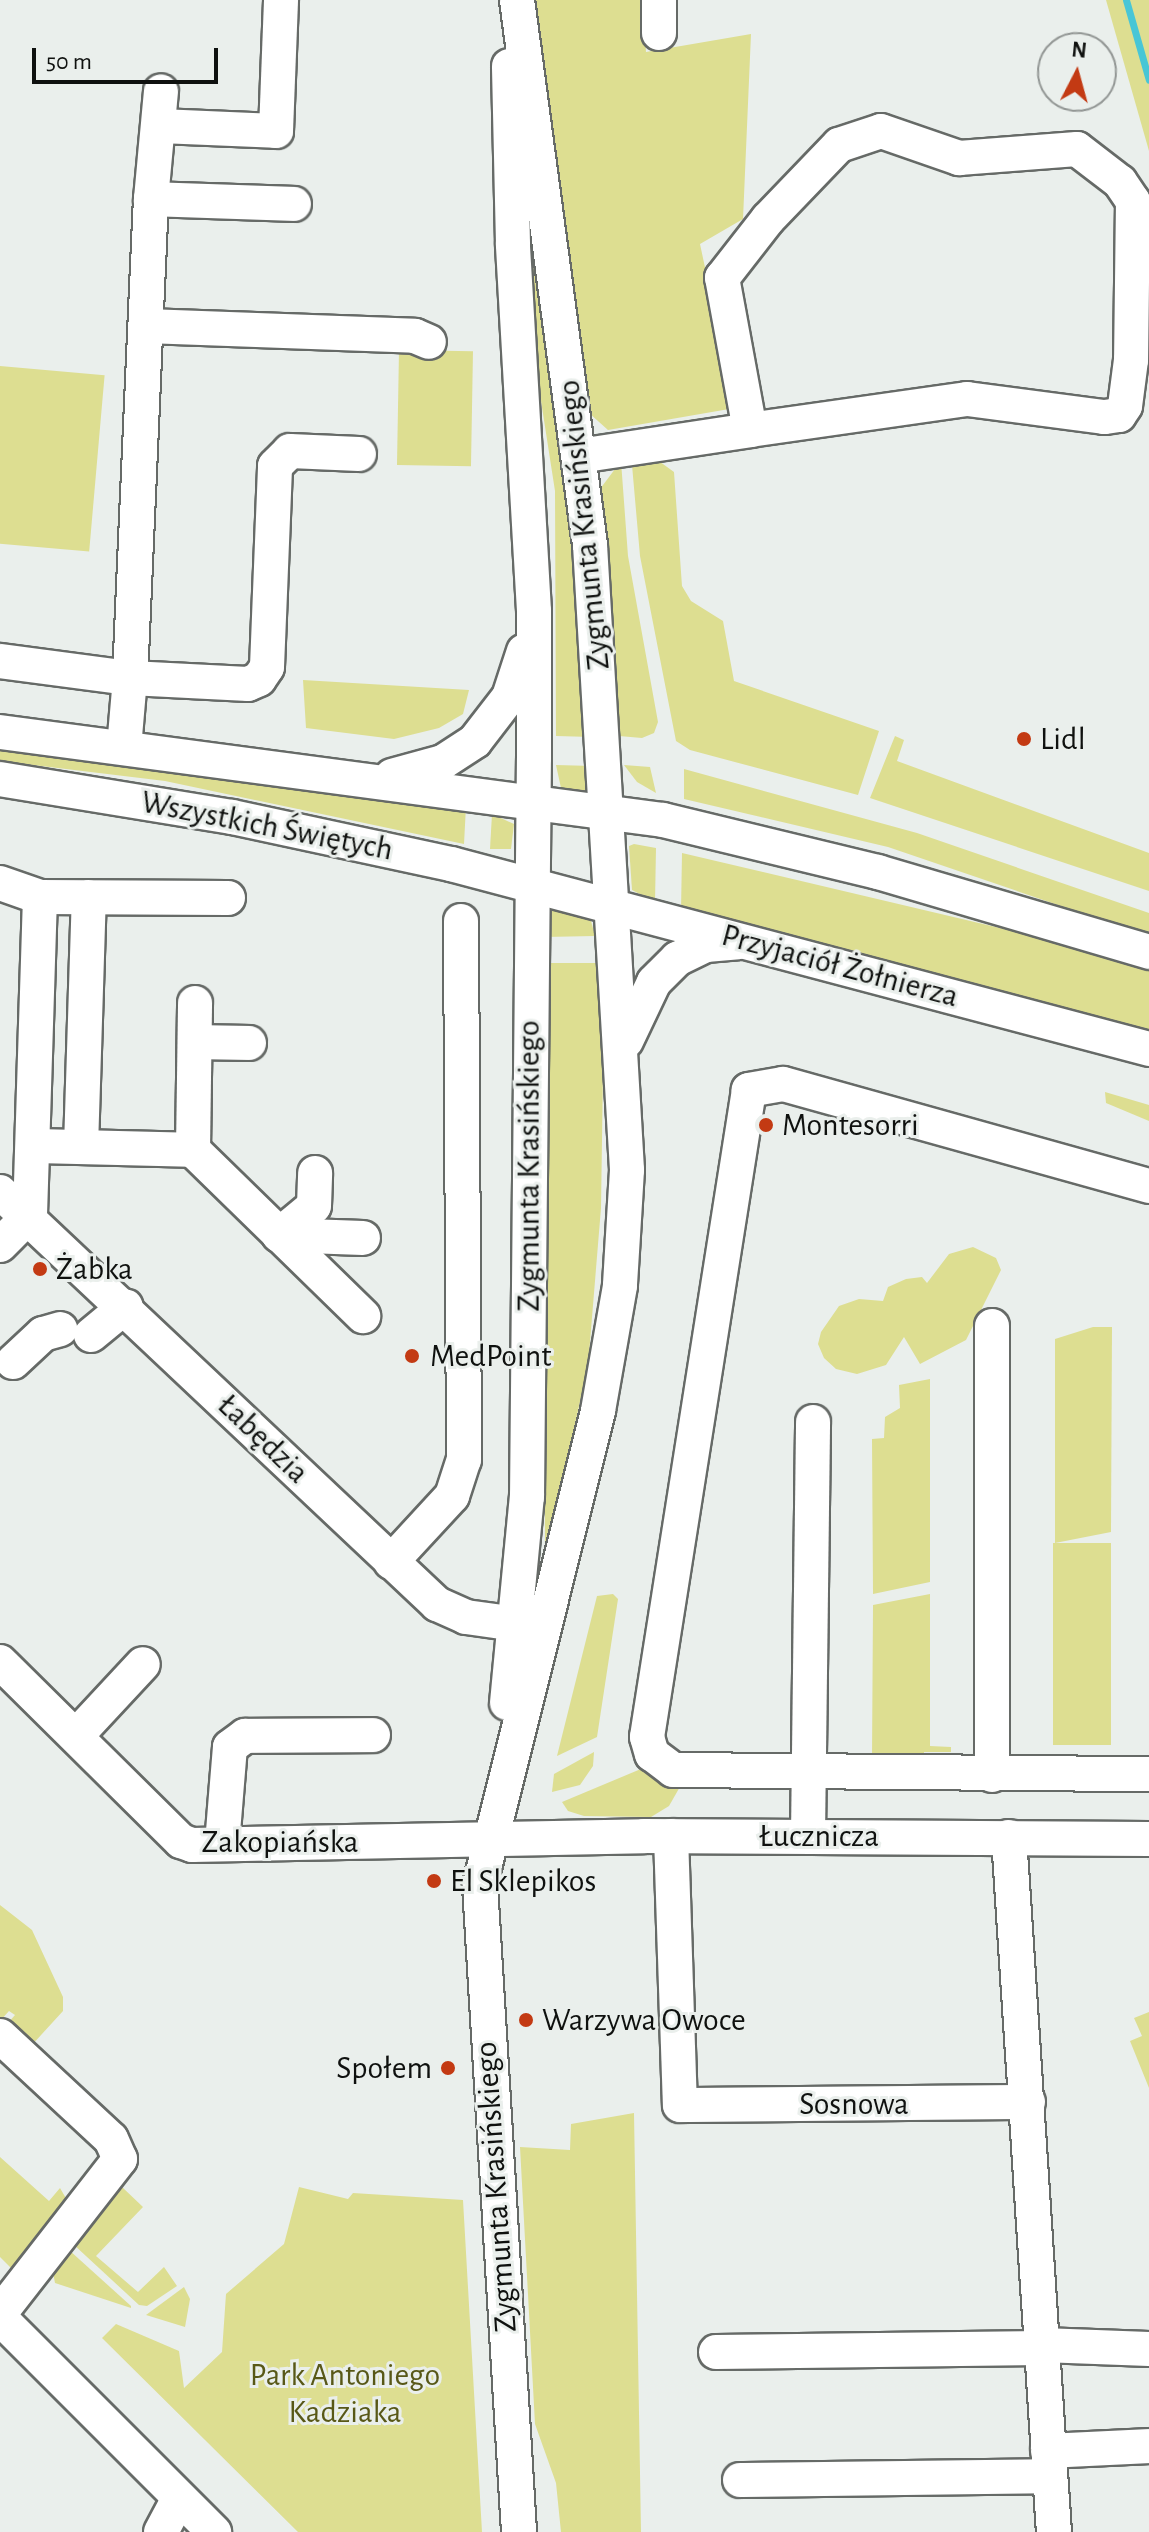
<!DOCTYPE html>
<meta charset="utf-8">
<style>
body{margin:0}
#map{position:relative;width:1149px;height:2532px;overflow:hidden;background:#eaefec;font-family:"Alegreya Sans",sans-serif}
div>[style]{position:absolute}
.green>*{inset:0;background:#ddde91;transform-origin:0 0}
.stream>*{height:7px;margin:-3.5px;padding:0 3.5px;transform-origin:3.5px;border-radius:3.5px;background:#48c6d6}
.roads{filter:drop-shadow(2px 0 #666a67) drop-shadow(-2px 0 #666a67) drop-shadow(0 2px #666a67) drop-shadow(0 -2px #666a67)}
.minor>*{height:34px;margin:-17px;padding:0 17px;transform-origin:17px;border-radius:17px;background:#fff}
.dots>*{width:22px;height:22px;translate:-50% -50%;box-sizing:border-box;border:4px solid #eaefec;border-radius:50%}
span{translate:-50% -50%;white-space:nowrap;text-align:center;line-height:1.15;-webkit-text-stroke:6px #eaefec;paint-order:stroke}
.street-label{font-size:32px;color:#0f110f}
.poi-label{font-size:32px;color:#0f110f}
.left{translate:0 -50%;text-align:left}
.right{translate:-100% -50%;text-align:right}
.park-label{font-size:32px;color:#585817}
.north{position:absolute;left:1037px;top:32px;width:80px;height:80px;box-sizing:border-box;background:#eaefec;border:2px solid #929694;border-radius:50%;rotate:6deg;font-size:22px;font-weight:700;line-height:32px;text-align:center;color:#0f110f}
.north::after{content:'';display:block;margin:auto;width:28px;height:36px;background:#c33a13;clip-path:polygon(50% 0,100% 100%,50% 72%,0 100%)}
.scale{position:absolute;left:32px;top:48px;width:186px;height:36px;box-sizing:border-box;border:4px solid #0f110f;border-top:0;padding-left:10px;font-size:24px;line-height:28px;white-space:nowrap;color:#0f110f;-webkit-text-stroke:6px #eaefec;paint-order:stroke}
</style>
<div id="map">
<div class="green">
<i style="clip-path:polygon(533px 0,643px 0,646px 52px,751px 34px,743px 219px,700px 244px,735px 408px,608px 430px,589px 413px)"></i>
<i style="clip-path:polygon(1106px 0,1149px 0,1149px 151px)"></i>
<i style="clip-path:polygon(529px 219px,571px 500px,592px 737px,556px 736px,555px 491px,532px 343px)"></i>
<i style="left:399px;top:350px;width:74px;height:115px;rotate:1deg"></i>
<i style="left:0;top:366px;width:105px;height:177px;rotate:5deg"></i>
<i style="clip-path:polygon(656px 459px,674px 472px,682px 586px,691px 601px,723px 621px,734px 681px,879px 731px,858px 795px,690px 750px,676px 741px,640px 556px,632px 465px)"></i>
<i style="clip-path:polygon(621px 461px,628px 556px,658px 722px,654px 733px,642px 738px,619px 736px,613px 668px,600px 489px)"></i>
<i style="clip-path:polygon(303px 680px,469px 690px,463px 714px,439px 728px,394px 739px,306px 728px)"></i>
<i style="clip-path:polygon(895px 736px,904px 740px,897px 761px,1149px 853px,1149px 891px,870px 798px)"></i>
<i style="clip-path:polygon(0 748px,466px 806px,464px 844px,165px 781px,0 761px)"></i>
<i style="clip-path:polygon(556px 765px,593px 766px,585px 793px,561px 788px)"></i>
<i style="clip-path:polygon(624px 765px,650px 767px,656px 793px,637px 782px)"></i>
<i style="clip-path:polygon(684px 769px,917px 833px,1149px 913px,1149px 936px,888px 847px,684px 799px)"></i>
<i style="clip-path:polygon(492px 814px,514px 824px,511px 849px,490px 849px)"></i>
<i style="clip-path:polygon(634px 844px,656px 848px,655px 902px,632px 890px,629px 846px)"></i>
<i style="clip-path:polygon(682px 853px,1149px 963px,1149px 1035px,681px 911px)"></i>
<i style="clip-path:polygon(550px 907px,590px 917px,595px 936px,544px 937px)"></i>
<i style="clip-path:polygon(544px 963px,598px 963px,603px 1072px,601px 1208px,588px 1366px,545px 1558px)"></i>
<i style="clip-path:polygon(1105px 1092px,1149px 1105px,1149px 1121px,1106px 1103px)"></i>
<i style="clip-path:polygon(973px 1247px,996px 1258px,1001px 1270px,966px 1340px,920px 1364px,904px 1337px,886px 1365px,857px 1374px,836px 1369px,824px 1358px,818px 1344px,821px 1332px,839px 1306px,859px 1299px,883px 1301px,888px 1287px,906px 1279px,922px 1277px,927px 1283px,949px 1254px)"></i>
<i style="clip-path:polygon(1093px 1327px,1112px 1327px,1111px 1532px,1055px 1543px,1055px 1339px)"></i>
<i style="clip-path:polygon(930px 1379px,930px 1582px,873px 1594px,872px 1439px,884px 1438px,885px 1417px,900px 1408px,899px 1385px)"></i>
<i style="left:1111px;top:1543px;width:202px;height:58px;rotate:90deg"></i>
<i style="clip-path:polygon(613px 1594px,618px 1599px,597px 1737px,557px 1756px,597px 1596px)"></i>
<i style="clip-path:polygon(930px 1594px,930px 1746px,951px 1747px,951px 1752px,924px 1752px,924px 1758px,872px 1757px,873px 1605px)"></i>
<i style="clip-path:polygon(594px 1752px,593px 1766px,580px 1785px,552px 1792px,554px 1774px)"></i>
<i style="clip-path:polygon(648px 1766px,681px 1785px,669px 1806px,651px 1817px,584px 1816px,568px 1811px,562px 1802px)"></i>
<i style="clip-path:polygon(0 1905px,32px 1930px,63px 1997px,63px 2011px,31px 2046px,1px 2031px,15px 2015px,9px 2011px,0 2021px)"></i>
<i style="clip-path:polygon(1149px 2012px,1149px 2088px,1130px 2041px,1142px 2036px,1134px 2018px)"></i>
<i style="clip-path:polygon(634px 2113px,641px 2532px,561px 2532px,556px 2483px,535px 2424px,520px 2147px,570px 2150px,571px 2124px)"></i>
<i style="clip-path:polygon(0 2157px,49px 2201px,60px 2188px,67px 2200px,18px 2275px,0 2257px)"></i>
<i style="clip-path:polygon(122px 2187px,143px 2207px,96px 2256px,138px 2292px,164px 2267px,177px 2286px,147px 2306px,139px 2305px,73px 2244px)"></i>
<i style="clip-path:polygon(299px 2187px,348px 2199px,353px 2193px,463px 2200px,482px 2532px,298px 2532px,102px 2338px,116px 2324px,179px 2351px,184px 2388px,222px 2352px,226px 2294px,284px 2244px)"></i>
<i style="clip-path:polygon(69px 2250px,131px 2306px,131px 2308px,55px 2283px,53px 2272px)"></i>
<i style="clip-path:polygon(184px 2287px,190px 2299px,185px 2327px,146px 2315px)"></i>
</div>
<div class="stream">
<i style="left:1126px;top:0;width:83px;rotate:74deg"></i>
</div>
<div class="roads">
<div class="minor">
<i style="left:517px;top:0;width:550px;rotate:82.37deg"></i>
<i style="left:590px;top:545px;width:626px;rotate:86.61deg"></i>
<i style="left:627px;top:1170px;width:116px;rotate:93.5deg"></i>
<i style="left:620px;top:1286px;width:127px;rotate:100deg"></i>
<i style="left:598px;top:1411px;width:488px;rotate:104deg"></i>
<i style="left:480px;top:1885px;width:648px;rotate:86.55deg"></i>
<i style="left:659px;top:33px;width:33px;rotate:-90deg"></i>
<i style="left:159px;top:126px;width:117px;rotate:2.4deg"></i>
<i style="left:276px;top:131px;width:131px;rotate:-87.8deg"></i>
<i style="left:151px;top:199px;width:108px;rotate:-84.7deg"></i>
<i style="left:146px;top:326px;width:269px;rotate:2.1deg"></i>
<i style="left:415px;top:336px;width:15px;rotate:23deg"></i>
<i style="left:579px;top:456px;width:173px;rotate:-8.6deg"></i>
<i style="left:750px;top:430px;width:155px;rotate:-100.4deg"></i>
<i style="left:722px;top:278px;width:75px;rotate:-52.1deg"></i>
<i style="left:768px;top:219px;width:103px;rotate:-46.2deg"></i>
<i style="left:839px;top:145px;width:44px;rotate:-18.4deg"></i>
<i style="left:881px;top:131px;width:83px;rotate:19.1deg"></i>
<i style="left:959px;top:158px;width:118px;rotate:-4.4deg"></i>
<i style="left:1077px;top:149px;width:54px;rotate:37.5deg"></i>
<i style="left:1120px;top:182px;width:23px;rotate:56deg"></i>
<i style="left:1133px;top:201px;width:159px;rotate:90.7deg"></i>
<i style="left:1131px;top:360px;width:46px;rotate:97.4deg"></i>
<i style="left:1125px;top:406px;width:11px;rotate:124deg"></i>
<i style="left:1119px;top:415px;width:15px;rotate:172deg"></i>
<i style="left:1104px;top:417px;width:138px;rotate:-172.5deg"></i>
<i style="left:967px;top:399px;width:219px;rotate:171.9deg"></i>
<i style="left:0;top:661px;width:131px;rotate:7.5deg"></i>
<i style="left:130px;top:678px;width:479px;rotate:-87.5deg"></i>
<i style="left:151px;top:199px;width:143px;rotate:2deg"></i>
<i style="left:0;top:732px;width:669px;rotate:7.56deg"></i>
<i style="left:663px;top:820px;width:221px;rotate:13.6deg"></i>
<i style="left:878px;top:872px;width:283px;rotate:16.4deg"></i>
<i style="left:124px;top:748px;width:70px;rotate:-85.1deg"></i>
<i style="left:130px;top:678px;width:118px;rotate:2.9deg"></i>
<i style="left:248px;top:684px;width:12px;rotate:-24deg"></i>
<i style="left:259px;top:679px;width:14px;rotate:-56deg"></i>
<i style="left:267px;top:667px;width:201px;rotate:-87.7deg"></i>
<i style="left:275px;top:466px;width:21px;rotate:-45deg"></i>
<i style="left:290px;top:451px;width:69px;rotate:2.5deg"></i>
<i style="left:392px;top:776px;width:53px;rotate:-15.4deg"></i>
<i style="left:443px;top:762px;width:38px;rotate:-33deg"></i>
<i style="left:475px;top:741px;width:56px;rotate:-52.3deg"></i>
<i style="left:509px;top:697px;width:48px;rotate:-71.9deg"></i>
<i style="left:0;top:779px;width:235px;rotate:9.3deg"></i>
<i style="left:232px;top:817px;width:224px;rotate:12.1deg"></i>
<i style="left:451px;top:864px;width:722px;rotate:14.84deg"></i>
<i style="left:0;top:883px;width:42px;rotate:19.3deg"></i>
<i style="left:40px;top:897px;width:188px;rotate:0.3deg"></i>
<i style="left:626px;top:1041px;width:65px;rotate:-64.6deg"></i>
<i style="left:654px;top:982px;width:33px;rotate:-45deg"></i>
<i style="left:677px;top:959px;width:32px;rotate:-26deg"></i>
<i style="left:706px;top:945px;width:32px;rotate:-5deg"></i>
<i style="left:195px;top:1042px;width:54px;rotate:1.1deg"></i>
<i style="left:33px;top:1146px;width:160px;rotate:1.4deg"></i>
<i style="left:193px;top:1150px;width:238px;rotate:44.3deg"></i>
<i style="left:81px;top:1147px;width:250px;rotate:-88.2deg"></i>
<i style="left:193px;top:1150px;width:147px;rotate:-89.2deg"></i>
<i style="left:1149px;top:1186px;width:380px;rotate:-164.4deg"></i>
<i style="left:783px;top:1084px;width:35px;rotate:170deg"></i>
<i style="left:749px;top:1090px;width:655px;rotate:98.96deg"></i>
<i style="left:647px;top:1737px;width:18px;rotate:74deg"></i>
<i style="left:652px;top:1754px;width:26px;rotate:37deg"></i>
<i style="left:673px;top:1770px;width:476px;rotate:0.5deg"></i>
<i style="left:0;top:1192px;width:601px;rotate:43.31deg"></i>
<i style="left:437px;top:1604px;width:32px;rotate:24deg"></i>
<i style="left:466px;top:1617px;width:50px;rotate:8deg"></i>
<i style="left:516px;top:1624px;width:23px;rotate:-23deg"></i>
<i style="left:30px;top:1215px;width:318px;rotate:-88.2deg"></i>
<i style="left:279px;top:1235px;width:84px;rotate:2deg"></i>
<i style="left:279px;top:1235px;width:45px;rotate:-39.6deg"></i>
<i style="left:314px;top:1206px;width:33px;rotate:-88deg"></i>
<i style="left:0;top:1245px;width:42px;rotate:-45deg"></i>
<i style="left:992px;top:1326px;width:449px;rotate:90deg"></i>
<i style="left:91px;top:1335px;width:45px;rotate:-39.6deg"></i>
<i style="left:13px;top:1362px;width:41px;rotate:-43deg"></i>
<i style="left:43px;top:1334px;width:18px;rotate:-16deg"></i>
<i style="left:391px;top:1562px;width:90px;rotate:-47.3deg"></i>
<i style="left:452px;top:1496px;width:38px;rotate:-72deg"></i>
<i style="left:464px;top:1460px;width:539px;rotate:-90.32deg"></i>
<i style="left:0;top:1662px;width:255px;rotate:44.7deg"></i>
<i style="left:181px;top:1841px;width:12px;rotate:20deg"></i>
<i style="left:192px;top:1845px;width:452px;rotate:-1.1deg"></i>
<i style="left:644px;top:1836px;width:505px;rotate:0.34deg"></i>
<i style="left:507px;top:1703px;width:207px;rotate:-84.5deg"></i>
<i style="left:527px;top:1497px;width:739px;rotate:-89.46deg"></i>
<i style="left:534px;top:758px;width:147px;rotate:-90deg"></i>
<i style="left:534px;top:611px;width:368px;rotate:-93.3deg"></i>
<i style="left:513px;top:244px;width:178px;rotate:-91.3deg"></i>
<i style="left:76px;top:1736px;width:98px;rotate:-47.1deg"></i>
<i style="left:671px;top:1836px;width:269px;rotate:88.1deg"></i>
<i style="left:680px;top:2105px;width:348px;rotate:-0.5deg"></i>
<i style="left:808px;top:1836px;width:414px;rotate:-89.3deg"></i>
<i style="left:1009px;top:1837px;width:696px;rotate:86.3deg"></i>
<i style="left:222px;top:1844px;width:97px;rotate:-85.3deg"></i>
<i style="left:230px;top:1747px;width:19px;rotate:-36deg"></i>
<i style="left:245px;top:1736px;width:128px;rotate:-0.4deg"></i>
<i style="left:0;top:2036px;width:151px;rotate:42.9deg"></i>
<i style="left:111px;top:2139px;width:22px;rotate:66deg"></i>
<i style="left:120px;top:2159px;width:195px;rotate:127.9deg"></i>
<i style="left:0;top:2318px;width:303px;rotate:45deg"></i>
<i style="left:1042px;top:2345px;width:107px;rotate:2.1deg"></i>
<i style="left:716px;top:2352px;width:326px;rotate:-0.7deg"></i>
<i style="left:1048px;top:2451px;width:101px;rotate:-2.8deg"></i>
<i style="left:740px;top:2480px;width:309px;rotate:-0.7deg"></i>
<i style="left:161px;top:2532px;width:38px;rotate:-62deg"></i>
</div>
</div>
<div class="dots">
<i style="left:1024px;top:739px;background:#c33a13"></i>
<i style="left:766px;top:1125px;background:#c33a13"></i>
<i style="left:40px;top:1269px;background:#c33a13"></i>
<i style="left:412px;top:1356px;background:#c33a13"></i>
<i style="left:434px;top:1881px;background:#c33a13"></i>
<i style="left:526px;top:2020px;background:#c33a13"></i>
<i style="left:448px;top:2068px;background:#c33a13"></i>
</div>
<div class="street-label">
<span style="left:584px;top:525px;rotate:-96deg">Zygmunta Krasińskiego</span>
<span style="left:267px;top:826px;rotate:11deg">Wszystkich Świętych</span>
<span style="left:840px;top:966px;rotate:15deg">Przyjaciół Żołnierza</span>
<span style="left:529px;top:1166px;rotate:-90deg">Zygmunta Krasińskiego</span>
<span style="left:263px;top:1439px;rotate:44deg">Łabędzia</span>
<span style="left:819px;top:1836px">Łucznicza</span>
<span style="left:280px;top:1842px">Zakopiańska</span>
<span style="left:854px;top:2104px">Sosnowa</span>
<span style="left:496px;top:2187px;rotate:-94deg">Zygmunta Krasińskiego</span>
</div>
<div class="poi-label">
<span class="left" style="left:1040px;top:739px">Lidl</span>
<span class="left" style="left:782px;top:1125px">Montesorri</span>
<span class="left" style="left:56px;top:1269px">Żabka</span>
<span class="left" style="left:430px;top:1356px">MedPoint</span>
<span class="left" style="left:450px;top:1881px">El Sklepikos</span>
<span class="left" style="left:542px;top:2020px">Warzywa Owoce</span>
<span class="right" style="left:432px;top:2068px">Społem</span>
</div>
<div class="park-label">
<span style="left:345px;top:2394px">Park Antoniego<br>Kadziaka</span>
</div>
<div class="north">N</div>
<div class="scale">50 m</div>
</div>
